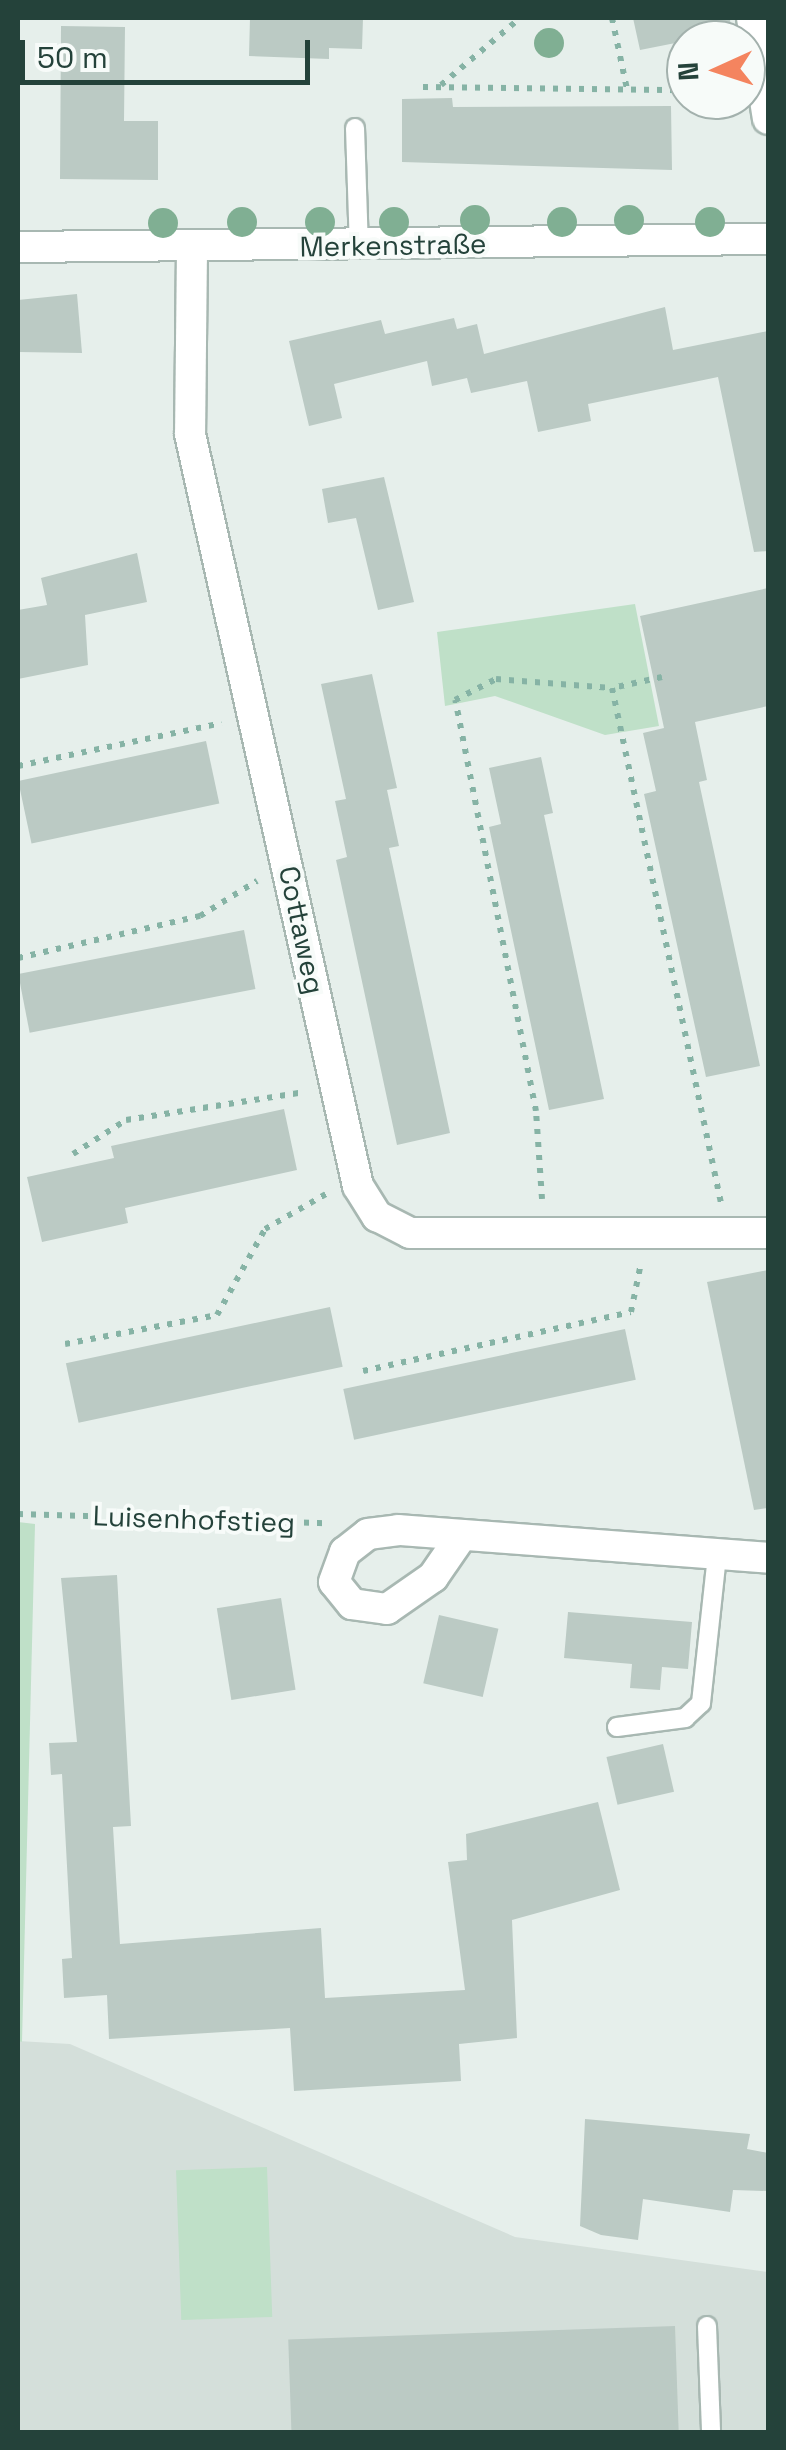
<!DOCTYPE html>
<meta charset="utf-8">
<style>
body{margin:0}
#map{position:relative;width:786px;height:2450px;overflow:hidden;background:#e6efeb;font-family:"Space Grotesk",sans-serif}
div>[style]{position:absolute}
.built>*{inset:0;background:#d4dfda}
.green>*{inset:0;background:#bfe0c8;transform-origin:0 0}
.building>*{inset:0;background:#bbcac4;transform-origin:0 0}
.path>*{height:6px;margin-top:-3px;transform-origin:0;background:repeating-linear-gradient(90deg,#86b3a5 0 5px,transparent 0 13px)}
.roads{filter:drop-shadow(2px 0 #a8b8b2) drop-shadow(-2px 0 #a8b8b2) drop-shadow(0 2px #a8b8b2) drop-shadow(0 -2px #a8b8b2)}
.lane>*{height:18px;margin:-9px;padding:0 9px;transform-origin:9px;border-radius:9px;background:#fff}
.street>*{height:30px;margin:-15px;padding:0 15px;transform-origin:15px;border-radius:15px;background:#fff}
.trees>*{width:30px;height:30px;margin:-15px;border-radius:50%;background:#80af93}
span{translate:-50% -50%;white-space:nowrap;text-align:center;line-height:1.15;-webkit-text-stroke:8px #f7fbf9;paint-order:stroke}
.street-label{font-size:28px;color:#24423a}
.frame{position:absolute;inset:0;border:20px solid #24423a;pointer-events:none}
.north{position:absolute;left:666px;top:20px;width:100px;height:100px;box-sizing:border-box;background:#f7fbf9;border:2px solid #a3b1ad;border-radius:50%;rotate:267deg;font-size:28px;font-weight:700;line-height:40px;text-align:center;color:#24423a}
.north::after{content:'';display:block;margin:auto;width:35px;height:45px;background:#f4845f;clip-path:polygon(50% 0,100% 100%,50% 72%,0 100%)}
.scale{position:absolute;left:20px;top:40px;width:290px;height:45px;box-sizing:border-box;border:5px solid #24423a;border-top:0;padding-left:12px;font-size:30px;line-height:35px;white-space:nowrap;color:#24423a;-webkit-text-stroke:8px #f7fbf9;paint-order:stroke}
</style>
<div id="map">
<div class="built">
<i style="clip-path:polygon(18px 2041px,70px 2044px,515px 2237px,768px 2272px,768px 2432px,18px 2432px)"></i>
</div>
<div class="green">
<i style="clip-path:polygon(635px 604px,659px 726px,605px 735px,495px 696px,445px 706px,437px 632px)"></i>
<i style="clip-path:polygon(18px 1522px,35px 1524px,22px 2042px,18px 2041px)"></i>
<i style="left:267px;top:2167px;width:150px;height:91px;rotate:88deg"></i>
</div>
<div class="building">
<i style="clip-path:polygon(250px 18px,363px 18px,362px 49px,329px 48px,329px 59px,249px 56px)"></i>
<i style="clip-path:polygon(633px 18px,730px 18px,731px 32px,640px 50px)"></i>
<i style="clip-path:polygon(61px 26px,125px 27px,124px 121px,158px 121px,158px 180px,60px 179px)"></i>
<i style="clip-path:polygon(452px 98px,453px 107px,671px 106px,672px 170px,402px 162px,402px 99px)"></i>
<i style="clip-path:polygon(77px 294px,82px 353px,18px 352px,18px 300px)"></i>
<i style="clip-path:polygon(665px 307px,673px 350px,768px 331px,768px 551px,754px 552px,718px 377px,588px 404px,591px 421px,538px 432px,527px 381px,471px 393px,467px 378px,432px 386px,427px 361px,334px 384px,342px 418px,309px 426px,289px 341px,381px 320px,385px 334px,454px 318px,457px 329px,477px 324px,484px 354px)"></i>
<i style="clip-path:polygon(384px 477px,414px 602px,378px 610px,356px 518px,328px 523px,322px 489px)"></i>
<i style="clip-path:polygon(137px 553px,147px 602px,85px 615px,88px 665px,18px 679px,18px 610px,47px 605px,41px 578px)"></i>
<i style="clip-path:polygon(768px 588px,768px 706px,695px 722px,707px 780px,699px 782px,760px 1066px,706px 1077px,644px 794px,656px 791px,643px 733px,664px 728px,640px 616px)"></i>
<i style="clip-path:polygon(372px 674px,397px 788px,387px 790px,399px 846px,389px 848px,450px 1133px,397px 1145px,336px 860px,347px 857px,335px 801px,346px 799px,321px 684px)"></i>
<i style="left:206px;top:741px;width:64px;height:192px;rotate:78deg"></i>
<i style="clip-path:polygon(541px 757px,553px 813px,544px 815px,604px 1099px,549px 1110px,489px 827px,501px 824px,489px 768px)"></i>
<i style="left:244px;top:930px;width:60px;height:230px;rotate:79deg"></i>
<i style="clip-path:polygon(284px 1109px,297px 1170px,125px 1208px,128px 1223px,42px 1242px,27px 1177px,114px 1158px,111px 1146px)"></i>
<i style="clip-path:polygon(768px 1270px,768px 1508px,754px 1510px,707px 1282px)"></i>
<i style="left:330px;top:1307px;width:61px;height:270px;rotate:78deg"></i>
<i style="left:625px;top:1329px;width:52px;height:288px;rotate:78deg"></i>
<i style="clip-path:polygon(117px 1575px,131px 1826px,113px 1827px,120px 1944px,321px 1928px,325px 1998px,465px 1990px,448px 1862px,467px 1860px,466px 1834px,598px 1802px,620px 1890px,512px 1920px,517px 2038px,459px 2044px,461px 2081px,294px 2091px,290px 2028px,109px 2039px,107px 1995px,64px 1998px,62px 1959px,72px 1958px,62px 1774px,51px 1775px,49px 1743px,77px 1742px,61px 1578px)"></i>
<i style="left:281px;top:1598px;width:93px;height:65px;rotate:81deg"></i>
<i style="clip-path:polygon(568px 1612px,692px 1622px,688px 1669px,662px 1667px,660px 1690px,630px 1688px,632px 1664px,564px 1658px)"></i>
<i style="left:439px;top:1615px;width:61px;height:70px;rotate:13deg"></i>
<i style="left:663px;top:1744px;width:49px;height:58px;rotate:77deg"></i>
<i style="clip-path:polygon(585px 2119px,750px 2134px,747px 2149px,768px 2153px,768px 2191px,733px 2190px,730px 2212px,643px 2199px,638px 2240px,601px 2235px,580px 2226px)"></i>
<i style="left:675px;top:2326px;width:106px;height:387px;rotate:88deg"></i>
</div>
<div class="path">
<i style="left:612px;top:18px;width:73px;rotate:78.1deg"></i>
<i style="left:441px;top:85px;width:104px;rotate:-40.3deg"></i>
<i style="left:423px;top:87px;width:263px;rotate:0.7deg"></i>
<i style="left:662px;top:677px;width:51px;rotate:167.6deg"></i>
<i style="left:612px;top:688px;width:526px;rotate:78.05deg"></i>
<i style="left:18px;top:766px;width:208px;rotate:-11.9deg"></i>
<i style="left:18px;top:958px;width:187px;rotate:-13deg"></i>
<i style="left:200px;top:916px;width:67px;rotate:-31.6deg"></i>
<i style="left:73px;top:1154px;width:63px;rotate:-32.7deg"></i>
<i style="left:126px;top:1120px;width:181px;rotate:-8.9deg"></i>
<i style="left:542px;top:1199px;width:88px;rotate:-93.9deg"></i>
<i style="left:536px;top:1111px;width:419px;rotate:-101.1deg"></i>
<i style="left:455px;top:700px;width:46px;rotate:-27.1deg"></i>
<i style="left:496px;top:679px;width:116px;rotate:4.4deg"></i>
<i style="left:65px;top:1344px;width:155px;rotate:-10.8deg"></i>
<i style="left:217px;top:1315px;width:98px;rotate:-60.8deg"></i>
<i style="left:265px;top:1229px;width:70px;rotate:-29.8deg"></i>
<i style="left:363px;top:1371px;width:274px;rotate:-12.4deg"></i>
<i style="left:631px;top:1312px;width:50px;rotate:-78.5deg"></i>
<i style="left:18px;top:1514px;width:308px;rotate:1.7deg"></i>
</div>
<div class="roads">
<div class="lane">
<i style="left:355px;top:128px;width:118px;rotate:88.1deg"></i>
<i style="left:617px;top:1727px;width:69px;rotate:-7.5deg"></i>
<i style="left:685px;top:1718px;width:22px;rotate:-43deg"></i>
<i style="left:701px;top:1703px;width:148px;rotate:-83.8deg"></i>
<i style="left:707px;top:2326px;width:106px;rotate:87.8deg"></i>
</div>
<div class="street">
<i style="left:752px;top:18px;width:102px;rotate:81deg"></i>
<i style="left:18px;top:247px;width:750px;rotate:-0.61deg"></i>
<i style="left:192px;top:248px;width:186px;rotate:90.6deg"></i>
<i style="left:190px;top:434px;width:771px;rotate:77.41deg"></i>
<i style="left:358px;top:1186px;width:36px;rotate:58deg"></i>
<i style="left:377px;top:1216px;width:37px;rotate:27deg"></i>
<i style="left:410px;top:1233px;width:358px"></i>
<i style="left:462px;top:1535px;width:51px;rotate:124.6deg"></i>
<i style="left:433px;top:1577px;width:56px;rotate:145.2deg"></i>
<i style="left:387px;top:1609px;width:35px;rotate:-172deg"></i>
<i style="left:352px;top:1604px;width:28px;rotate:-129deg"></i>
<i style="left:334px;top:1582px;width:32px;rotate:-70deg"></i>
<i style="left:345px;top:1552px;width:29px;rotate:-38deg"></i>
<i style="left:368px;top:1534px;width:31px;rotate:-7deg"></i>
<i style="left:399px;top:1530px;width:370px;rotate:4.3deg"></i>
</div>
</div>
<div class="trees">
<i style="left:549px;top:43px"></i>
<i style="left:475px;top:220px"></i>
<i style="left:629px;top:220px"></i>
<i style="left:242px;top:222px"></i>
<i style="left:320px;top:222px"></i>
<i style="left:394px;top:222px"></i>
<i style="left:562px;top:222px"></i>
<i style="left:710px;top:222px"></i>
<i style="left:163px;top:223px"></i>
</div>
<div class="street-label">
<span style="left:393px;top:245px;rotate:-1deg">Merkenstraße</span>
<span style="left:302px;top:930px;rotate:78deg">Cottaweg</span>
<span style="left:194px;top:1519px;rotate:2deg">Luisenhofstieg</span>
</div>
<div class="frame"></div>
<div class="north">N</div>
<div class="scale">50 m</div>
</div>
